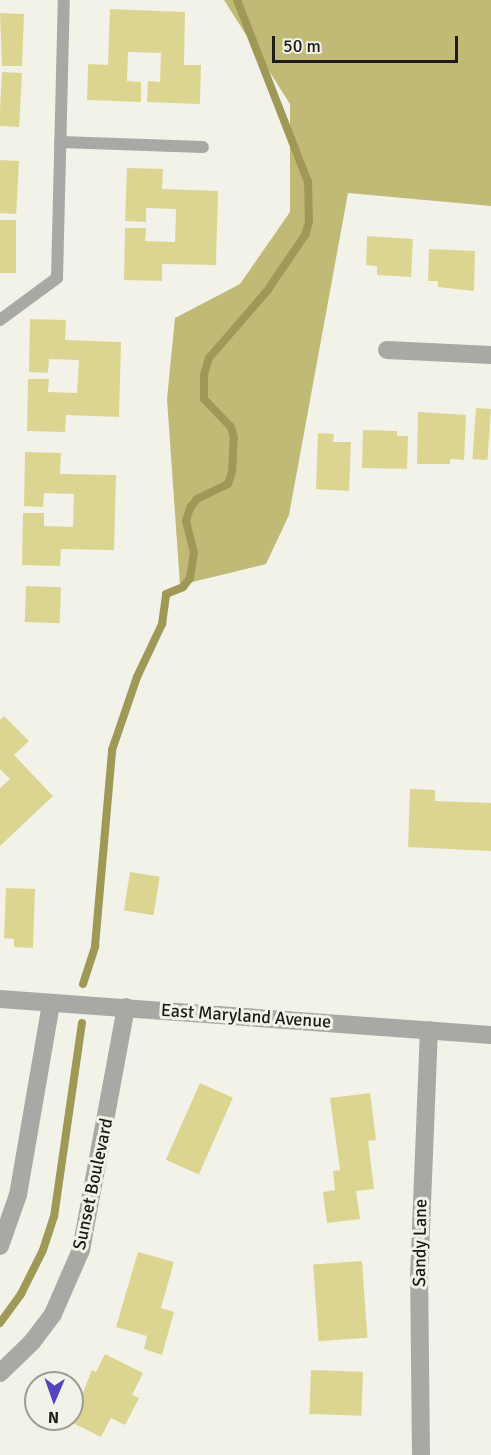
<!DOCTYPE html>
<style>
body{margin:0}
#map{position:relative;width:491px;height:1455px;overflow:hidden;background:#f3f2e8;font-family:Signika,sans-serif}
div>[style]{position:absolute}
.forest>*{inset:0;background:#c1ba77}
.stream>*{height:8px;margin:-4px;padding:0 4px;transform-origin:4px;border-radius:4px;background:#9f9857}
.building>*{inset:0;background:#dcd592;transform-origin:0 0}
.service>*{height:12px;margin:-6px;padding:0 6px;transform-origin:6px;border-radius:6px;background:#a9a8a4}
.minor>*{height:18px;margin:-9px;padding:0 9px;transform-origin:9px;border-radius:9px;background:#a9a8a4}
span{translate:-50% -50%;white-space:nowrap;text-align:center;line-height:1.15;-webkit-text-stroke:6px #f3f2e8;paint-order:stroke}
.street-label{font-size:18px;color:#1d1c19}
.north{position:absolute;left:24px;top:1371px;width:60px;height:60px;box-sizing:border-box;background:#f3f2e8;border:2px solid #9d9c95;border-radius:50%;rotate:182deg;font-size:16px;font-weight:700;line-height:24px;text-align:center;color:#1d1c19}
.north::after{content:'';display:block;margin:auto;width:21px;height:27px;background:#5445bd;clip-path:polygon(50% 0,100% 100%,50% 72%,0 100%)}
.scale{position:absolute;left:272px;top:36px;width:186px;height:27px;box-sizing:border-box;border:3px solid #1d1c19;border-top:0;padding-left:8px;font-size:18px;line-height:21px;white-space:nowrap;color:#1d1c19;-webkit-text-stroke:4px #f3f2e8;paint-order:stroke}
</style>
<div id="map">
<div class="forest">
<i style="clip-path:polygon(224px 0,491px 0,491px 206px,348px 193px,289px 515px,266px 564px,180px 585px,167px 399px,175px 318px,240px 284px,290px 212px,290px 104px)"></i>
</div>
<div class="stream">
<i style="left:83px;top:984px;width:40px;rotate:-72deg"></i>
<i style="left:95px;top:946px;width:197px;rotate:-85deg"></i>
<i style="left:112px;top:750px;width:77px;rotate:-71.1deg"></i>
<i style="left:137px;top:677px;width:59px;rotate:-64.7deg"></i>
<i style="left:162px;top:624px;width:30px;rotate:-82deg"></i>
<i style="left:166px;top:594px;width:18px;rotate:-22deg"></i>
<i style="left:183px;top:587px;width:11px;rotate:-52deg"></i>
<i style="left:190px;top:578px;width:25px;rotate:-81deg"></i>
<i style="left:194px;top:553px;width:33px;rotate:-104deg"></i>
<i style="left:186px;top:521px;width:14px;rotate:-73deg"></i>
<i style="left:190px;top:508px;width:11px;rotate:-52deg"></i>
<i style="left:197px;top:499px;width:34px;rotate:-26deg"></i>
<i style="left:228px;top:484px;width:13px;rotate:-72deg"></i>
<i style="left:232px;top:472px;width:34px;rotate:-87deg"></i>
<i style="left:234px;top:438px;width:11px;rotate:-105deg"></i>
<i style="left:231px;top:427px;width:39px;rotate:-134deg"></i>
<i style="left:204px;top:399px;width:24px;rotate:-90deg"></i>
<i style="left:204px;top:375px;width:18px;rotate:-74deg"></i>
<i style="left:209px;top:358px;width:89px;rotate:-49.1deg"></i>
<i style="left:267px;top:291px;width:68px;rotate:-55.8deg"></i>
<i style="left:305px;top:235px;width:14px;rotate:-73deg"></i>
<i style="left:309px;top:222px;width:40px;rotate:-91.4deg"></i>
<i style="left:308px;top:182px;width:195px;rotate:-111.3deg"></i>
<i style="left:0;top:1323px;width:36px;rotate:-54deg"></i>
<i style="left:21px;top:1294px;width:49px;rotate:-63.4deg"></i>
<i style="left:43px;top:1250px;width:35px;rotate:-72deg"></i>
<i style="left:54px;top:1217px;width:196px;rotate:-81.8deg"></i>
</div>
<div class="building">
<i style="clip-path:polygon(110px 9px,185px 12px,184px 65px,201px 65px,200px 104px,147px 102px,148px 81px,160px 82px,161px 53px,128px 52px,127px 81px,141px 82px,141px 102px,87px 100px,88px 64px,108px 65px)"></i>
<i style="clip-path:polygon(0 13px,24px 14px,22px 66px,2px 66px)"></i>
<i style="left:2px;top:72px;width:20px;height:54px;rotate:3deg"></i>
<i style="left:0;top:160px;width:19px;height:53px;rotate:3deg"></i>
<i style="clip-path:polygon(127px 168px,163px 169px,162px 189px,218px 191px,216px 265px,162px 264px,162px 281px,124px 280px,125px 228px,146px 228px,145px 241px,175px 242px,176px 209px,146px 208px,146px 222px,125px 221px)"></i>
<i style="left:0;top:220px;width:16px;height:53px"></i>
<i style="clip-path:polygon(367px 236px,413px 239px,411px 277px,377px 275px,377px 266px,366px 265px)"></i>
<i style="clip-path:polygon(429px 249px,475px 251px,474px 291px,438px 287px,438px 281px,428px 281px)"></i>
<i style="clip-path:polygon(30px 319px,66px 320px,65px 340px,121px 342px,119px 417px,66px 415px,65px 432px,27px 431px,28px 379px,49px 379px,48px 392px,77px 393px,79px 360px,49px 359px,48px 373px,29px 372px)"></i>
<i style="left:476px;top:408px;width:15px;height:51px;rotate:4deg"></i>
<i style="clip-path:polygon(418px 412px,466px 415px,464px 460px,450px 459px,450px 464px,417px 464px)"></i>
<i style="clip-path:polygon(363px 430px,397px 431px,397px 436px,408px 436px,407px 469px,362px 468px)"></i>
<i style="clip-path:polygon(318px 433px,334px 434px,333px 442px,351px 442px,349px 491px,316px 489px)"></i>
<i style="clip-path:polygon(25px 452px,61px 453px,60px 474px,116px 475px,114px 550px,61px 549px,60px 566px,22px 565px,23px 513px,44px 513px,44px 526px,73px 527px,74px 494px,44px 493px,43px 507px,24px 506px)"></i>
<i style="left:26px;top:586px;width:35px;height:36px;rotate:2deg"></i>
<i style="clip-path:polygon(4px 716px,29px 741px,14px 755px,53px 796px,0 846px,0 788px,10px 779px,0 769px,0 720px)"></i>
<i style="clip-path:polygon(410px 789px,435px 790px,435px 801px,491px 803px,491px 851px,408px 847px)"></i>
<i style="left:130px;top:872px;width:30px;height:39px;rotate:9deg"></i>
<i style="clip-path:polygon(6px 888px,35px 889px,33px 948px,14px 947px,14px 939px,4px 938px)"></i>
<i style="left:200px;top:1083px;width:36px;height:84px;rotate:24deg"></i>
<i style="clip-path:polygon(370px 1093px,376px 1140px,368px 1141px,374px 1189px,356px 1191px,360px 1219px,327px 1223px,323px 1192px,335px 1190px,333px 1171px,340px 1170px,330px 1098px)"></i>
<i style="clip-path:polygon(138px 1252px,174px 1262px,161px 1308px,174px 1312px,162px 1355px,144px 1349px,147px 1336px,116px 1327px)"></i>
<i style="left:362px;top:1261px;width:77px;height:49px;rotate:86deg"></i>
<i style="clip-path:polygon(105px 1354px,143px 1373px,132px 1395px,139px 1398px,125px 1425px,111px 1418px,101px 1437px,71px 1422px,92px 1370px,96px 1372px)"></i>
<i style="left:311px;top:1370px;width:52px;height:44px;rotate:2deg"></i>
</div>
<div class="service">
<i style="left:60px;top:142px;width:143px;rotate:2deg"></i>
<i style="left:0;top:320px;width:71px;rotate:-36.4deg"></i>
<i style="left:57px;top:278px;width:278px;rotate:-88.6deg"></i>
</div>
<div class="minor">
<i style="left:387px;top:350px;width:104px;rotate:2.8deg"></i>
<i style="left:0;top:999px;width:492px;rotate:4.2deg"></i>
<i style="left:0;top:1246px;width:54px;rotate:-70.6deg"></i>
<i style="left:18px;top:1195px;width:195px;rotate:-80.2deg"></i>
<i style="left:0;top:1373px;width:45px;rotate:-44.1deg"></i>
<i style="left:32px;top:1342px;width:35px;rotate:-53deg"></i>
<i style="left:53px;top:1314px;width:70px;rotate:-66.4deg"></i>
<i style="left:81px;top:1250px;width:247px;rotate:-79.5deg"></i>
<i style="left:421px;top:1455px;width:177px;rotate:-90.6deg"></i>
<i style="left:419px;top:1278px;width:248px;rotate:-87.7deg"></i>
</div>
<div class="street-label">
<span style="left:246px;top:1016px;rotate:4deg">East Maryland Avenue</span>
<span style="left:93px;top:1184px;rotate:-78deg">Sunset Boulevard</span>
<span style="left:420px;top:1243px;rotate:-89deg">Sandy Lane</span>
</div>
<div class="north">N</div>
<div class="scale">50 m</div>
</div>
